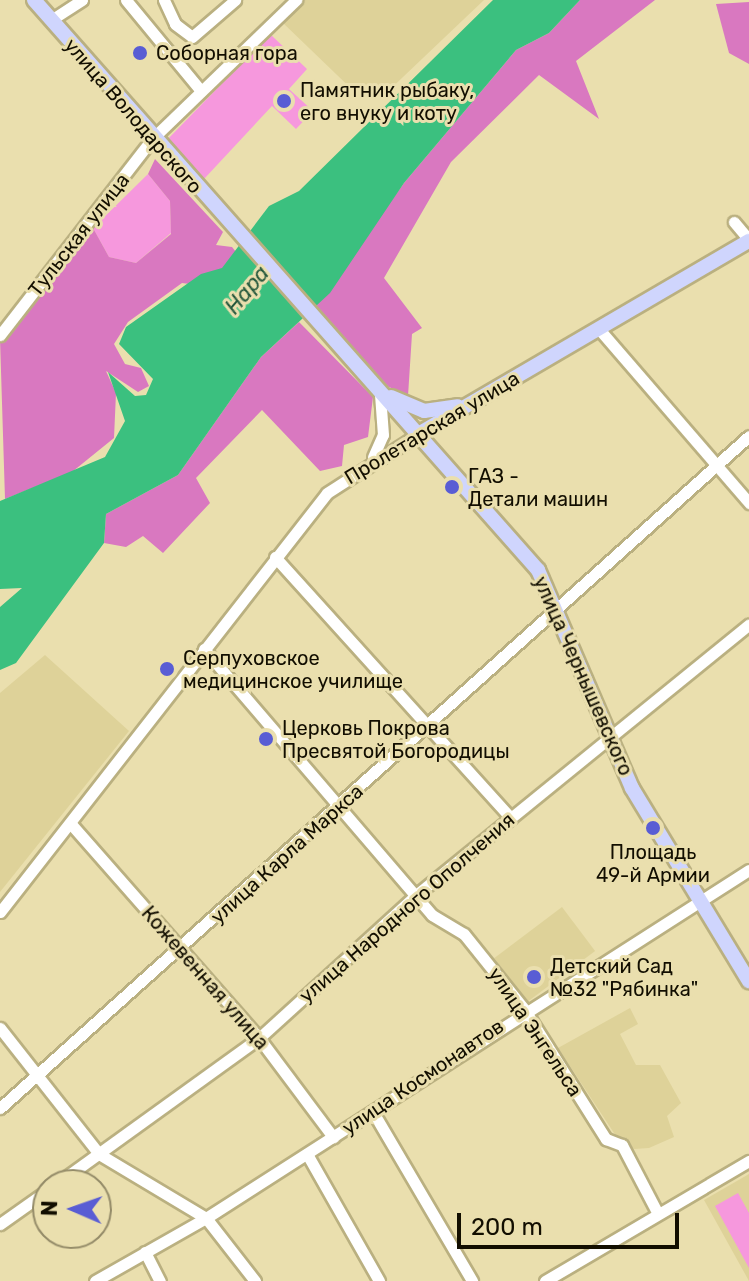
<!DOCTYPE html>
<meta charset="utf-8">
<style>
body{margin:0}
#map{position:relative;width:749px;height:1281px;overflow:hidden;background:#eadfae;font-family:Rubik,sans-serif}
div>[style]{position:absolute}
.built>*{inset:0;background:#ded299;transform-origin:0 0}
.green>*{inset:0;background:#f698dd}
.forest>*{inset:0;background:#d978c0}
.water>*{inset:0;background:#3bc07f}
.roads{filter:drop-shadow(2px 0 #bab080) drop-shadow(-2px 0 #bab080) drop-shadow(0 2px #bab080) drop-shadow(0 -2px #bab080)}
.minor>*{height:11px;margin:-5.5px;padding:0 5.5px;transform-origin:5.5px;border-radius:5.5px;background:#fff}
.major>*{height:14px;margin:-7px;padding:0 7px;transform-origin:7px;border-radius:7px;background:#cfd5fd}
.dots>*{width:22px;height:22px;translate:-50% -50%;box-sizing:border-box;border:4px solid #eadfae;border-radius:50%}
span{translate:-50% -50%;white-space:nowrap;text-align:center;line-height:1.15;-webkit-text-stroke:6px #eadfae;paint-order:stroke}
.poi-label{font-size:20px;color:#120e00}
.left{translate:0 -50%;text-align:left}
.street-label{font-size:20px;color:#120e00}
.water-label{font-size:22px;color:#26593d;font-style:italic}
.north{position:absolute;left:32px;top:1169px;width:80px;height:80px;box-sizing:border-box;background:#eadfae;border:2px solid #948b68;border-radius:50%;rotate:272deg;font-size:22px;font-weight:700;line-height:32px;text-align:center;color:#120e00}
.north::after{content:'';display:block;margin:auto;width:28px;height:36px;background:#595dd4;clip-path:polygon(50% 0,100% 100%,50% 72%,0 100%)}
.scale{position:absolute;left:457px;top:1213px;width:222px;height:36px;box-sizing:border-box;border:4px solid #120e00;border-top:0;padding-left:10px;font-size:24px;line-height:28px;white-space:nowrap;color:#120e00;-webkit-text-stroke:6px #eadfae;paint-order:stroke}
</style>
<div id="map">
<div class="built">
<i style="clip-path:polygon(305px 0,484px 0,383px 96px,376px 90px,363px 100px,282px 22px)"></i>
<i style="clip-path:polygon(45px 655px,129px 731px,0 892px,0 693px)"></i>
<i style="left:562px;top:907px;width:55px;height:85px;rotate:53deg"></i>
<i style="clip-path:polygon(630px 1008px,638px 1024px,620px 1034px,636px 1065px,660px 1065px,681px 1103px,667px 1116px,674px 1137px,649px 1148px,634px 1149px,616px 1136px,558px 1048px)"></i>
<i style="clip-path:polygon(749px 1174px,749px 1281px,704px 1200px)"></i>
</div>
<div class="green">
<i style="clip-path:polygon(270px 34px,307px 69px,289px 89px,313px 111px,296px 129px,272px 106px,204px 179px,166px 141px)"></i>
<i style="clip-path:polygon(148px 174px,170px 201px,171px 233px,136px 263px,109px 257px,93px 228px)"></i>
<i style="clip-path:polygon(738px 1193px,749px 1213px,749px 1268px,715px 1206px)"></i>
</div>
<div class="forest">
<i style="clip-path:polygon(580px 0,655px 0,576px 61px,599px 119px,539px 75px,451px 162px,384px 278px,422px 328px,412px 334px,408px 396px,387px 386px,316px 306px,404px 183px,516px 50px,549px 33px)"></i>
<i style="clip-path:polygon(749px 2px,749px 64px,729px 53px,716px 4px)"></i>
<i style="clip-path:polygon(155px 159px,223px 232px,216px 245px,232px 247px,246px 264px,205px 286px,182px 283px,128px 322px,114px 344px,125px 364px,141px 368px,149px 386px,138px 392px,106px 371px,116px 393px,114px 438px,72px 472px,5px 499px,0 339px,93px 228px,109px 257px,136px 263px,171px 234px,170px 201px,148px 174px)"></i>
<i style="clip-path:polygon(299px 322px,373px 397px,368px 437px,344px 445px,342px 466px,320px 471px,262px 410px,196px 478px,210px 503px,163px 553px,143px 536px,126px 547px,104px 543px,106px 514px,178px 475px,261px 357px)"></i>
</div>
<div class="water">
<i style="clip-path:polygon(493px 0,580px 0,549px 33px,516px 50px,404px 183px,330px 293px,261px 357px,178px 475px,106px 514px,104px 543px,16px 663px,0 670px,0 607px,22px 588px,0 589px,0 501px,105px 457px,125px 421px,108px 372px,135px 396px,146px 395px,153px 379px,119px 344px,126px 327px,201px 274px,222px 268px,269px 206px,299px 191px)"></i>
</div>
<div class="roads">
<div class="minor">
<i style="left:126px;top:0;width:118px;rotate:50.5deg"></i>
<i style="left:164px;top:0;width:26px;rotate:65deg"></i>
<i style="left:175px;top:24px;width:21px;rotate:37deg"></i>
<i style="left:192px;top:37px;width:57px;rotate:-40.7deg"></i>
<i style="left:51px;top:20px;width:37px;rotate:-33deg"></i>
<i style="left:734px;top:222px;width:23px;rotate:50deg"></i>
<i style="left:599px;top:329px;width:230px;rotate:49.2deg"></i>
<i style="left:0;top:335px;width:247px;rotate:-52.2deg"></i>
<i style="left:151px;top:140px;width:202px;rotate:-44deg"></i>
<i style="left:373px;top:457px;width:24px;rotate:-66deg"></i>
<i style="left:383px;top:435px;width:41px;rotate:-94.2deg"></i>
<i style="left:275px;top:557px;width:352px;rotate:47.9deg"></i>
<i style="left:204px;top:649px;width:350px;rotate:49.4deg"></i>
<i style="left:432px;top:915px;width:37px;rotate:31deg"></i>
<i style="left:464px;top:934px;width:96px;rotate:51.3deg"></i>
<i style="left:524px;top:1009px;width:154px;rotate:57.8deg"></i>
<i style="left:606px;top:1139px;width:17px;rotate:21deg"></i>
<i style="left:622px;top:1145px;width:76px;rotate:62.4deg"></i>
<i style="left:71px;top:824px;width:285px;rotate:48.7deg"></i>
<i style="left:259px;top:1038px;width:124px;rotate:53.2deg"></i>
<i style="left:0;top:912px;width:531px;rotate:-52.03deg"></i>
<i style="left:327px;top:493px;width:111px;rotate:-32.8deg"></i>
<i style="left:0;top:1028px;width:160px;rotate:51.8deg"></i>
<i style="left:99px;top:1154px;width:125px;rotate:30.9deg"></i>
<i style="left:206px;top:1218px;width:80px;rotate:52.1deg"></i>
<i style="left:0;top:1108px;width:1006px;rotate:-41.9deg"></i>
<i style="left:373px;top:1112px;width:196px;rotate:59.6deg"></i>
<i style="left:307px;top:1154px;width:146px;rotate:60.4deg"></i>
<i style="left:55px;top:1185px;width:251px;rotate:-35.8deg"></i>
<i style="left:259px;top:1038px;width:212px;rotate:-42.3deg"></i>
<i style="left:416px;top:895px;width:429px;rotate:-39.1deg"></i>
<i style="left:0;top:1224px;width:59px;rotate:-35.3deg"></i>
<i style="left:145px;top:1252px;width:33px;rotate:63deg"></i>
<i style="left:95px;top:1281px;width:128px;rotate:-29.6deg"></i>
<i style="left:206px;top:1218px;width:645px;rotate:-32.66deg"></i>
<i style="left:545px;top:1281px;width:237px;rotate:-30.5deg"></i>
</div>
<div class="major">
<i style="left:34px;top:0;width:761px;rotate:48.52deg"></i>
<i style="left:538px;top:570px;width:237px;rotate:66.7deg"></i>
<i style="left:632px;top:788px;width:226px;rotate:58.8deg"></i>
<i style="left:391px;top:397px;width:36px;rotate:23deg"></i>
<i style="left:424px;top:411px;width:34px;rotate:-8deg"></i>
<i style="left:420px;top:433px;width:381px;rotate:-30.3deg"></i>
</div>
</div>
<div class="dots">
<i style="left:140px;top:53px;background:#595dd4"></i>
<i style="left:284px;top:101px;background:#595dd4"></i>
<i style="left:452px;top:487px;background:#595dd4"></i>
<i style="left:167px;top:669px;background:#595dd4"></i>
<i style="left:266px;top:739px;background:#595dd4"></i>
<i style="left:653px;top:828px;background:#595dd4"></i>
<i style="left:534px;top:977px;background:#595dd4"></i>
</div>
<div class="poi-label">
<span class="left" style="left:156px;top:53px">Соборная гора</span>
<span class="left" style="left:300px;top:102px">Памятник рыбаку,<br>его внуку и коту</span>
<span class="left" style="left:468px;top:488px">ГАЗ -<br>Детали машин</span>
<span class="left" style="left:183px;top:670px">Серпуховское<br>медицинское училище</span>
<span class="left" style="left:282px;top:740px">Церковь Покрова<br>Пресвятой Богородицы</span>
<span style="left:653px;top:864px">Площадь<br>49-й Армии</span>
<span class="left" style="left:550px;top:978px">Детский Сад<br>№32 "Рябинка"</span>
</div>
<div class="street-label">
<span style="left:133px;top:116px;rotate:49deg">улица Володарского</span>
<span style="left:79px;top:235px;rotate:-52deg">Тульская улица</span>
<span style="left:432px;top:428px;rotate:-31deg">Пролетарская улица</span>
<span style="left:583px;top:676px;rotate:66deg">улица Чернышевского</span>
<span style="left:287px;top:854px;rotate:-42deg">улица Карла Маркса</span>
<span style="left:407px;top:908px;rotate:-41deg">улица Народного Ополчения</span>
<span style="left:205px;top:978px;rotate:49deg">Кожевенная улица</span>
<span style="left:535px;top:1032px;rotate:56deg">улица Энгельса</span>
<span style="left:423px;top:1077px;rotate:-34deg">улица Космонавтов</span>
</div>
<div class="water-label">
<span style="left:247px;top:290px;rotate:-50deg">Нара</span>
</div>
<div class="north">N</div>
<div class="scale">200 m</div>
</div>
